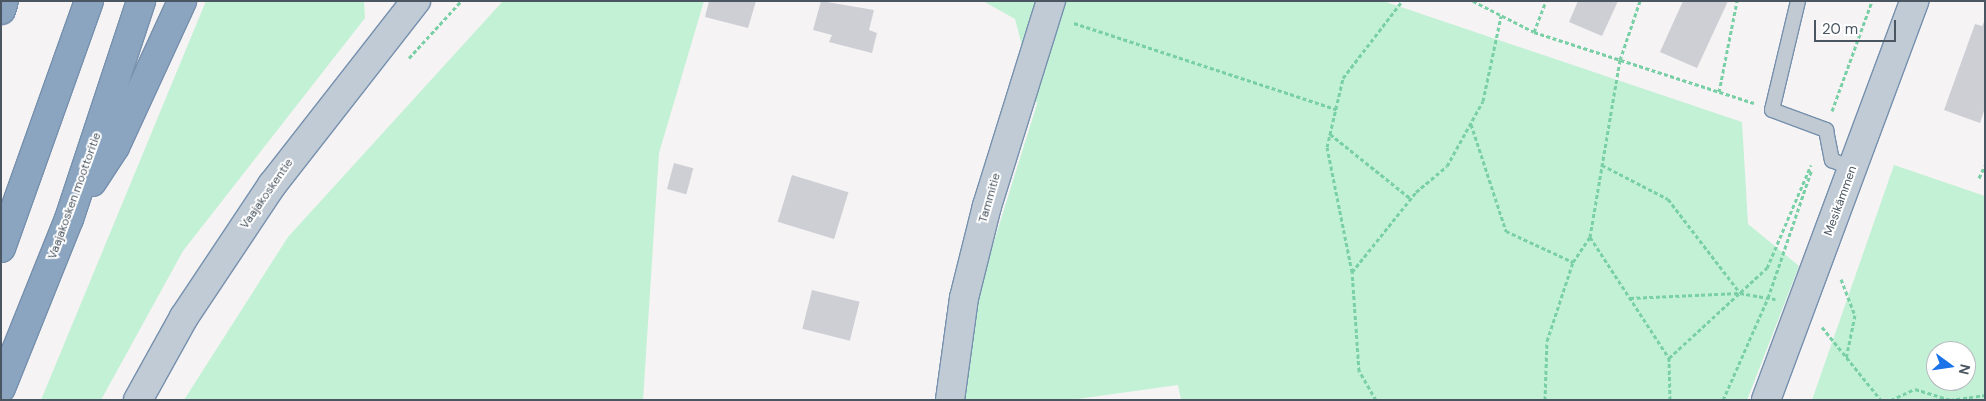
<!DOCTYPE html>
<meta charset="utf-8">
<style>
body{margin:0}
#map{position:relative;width:1986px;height:401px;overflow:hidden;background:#f5f3f3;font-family:"DM Sans",sans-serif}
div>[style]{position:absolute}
.green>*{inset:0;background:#c3f1d5}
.building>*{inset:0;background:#cdcfd5;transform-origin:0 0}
.path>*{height:3px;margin-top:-1.5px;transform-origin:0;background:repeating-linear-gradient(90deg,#7ad0a6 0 4px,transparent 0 6.5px)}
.roads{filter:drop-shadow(1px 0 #7690ad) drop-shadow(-1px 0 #7690ad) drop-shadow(0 1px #7690ad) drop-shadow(0 -1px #7690ad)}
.lane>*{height:14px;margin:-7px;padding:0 7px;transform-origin:7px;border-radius:7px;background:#c1cad2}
.secondary>*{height:28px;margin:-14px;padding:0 14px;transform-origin:14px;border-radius:14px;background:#c1cbd6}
.highway>*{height:28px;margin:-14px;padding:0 14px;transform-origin:14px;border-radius:14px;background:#8ba5c1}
span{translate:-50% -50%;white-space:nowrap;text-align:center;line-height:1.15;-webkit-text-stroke:4px #fff;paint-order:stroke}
.street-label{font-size:12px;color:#4a5661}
.frame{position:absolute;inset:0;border:2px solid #4a5661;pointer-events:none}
.north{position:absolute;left:1926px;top:341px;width:50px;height:50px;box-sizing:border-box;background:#fff;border:1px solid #b7bbc0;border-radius:50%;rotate:104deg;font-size:14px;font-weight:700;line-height:20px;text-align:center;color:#4a5661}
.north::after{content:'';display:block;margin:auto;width:18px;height:22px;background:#1a73e8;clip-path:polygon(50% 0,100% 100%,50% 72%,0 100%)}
.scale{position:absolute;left:1814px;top:20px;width:82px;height:22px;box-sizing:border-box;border:2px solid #4a5661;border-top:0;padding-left:6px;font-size:15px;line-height:18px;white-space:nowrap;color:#4a5661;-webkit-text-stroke:4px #fff;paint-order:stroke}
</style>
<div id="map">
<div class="green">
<i style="clip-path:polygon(206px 1px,364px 1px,365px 18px,183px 251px,101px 400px,41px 400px)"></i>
<i style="clip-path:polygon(503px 1px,704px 1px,659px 153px,643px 400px,184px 400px,288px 237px)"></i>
<i style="clip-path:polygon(983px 1px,1383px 1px,1742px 122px,1748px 224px,1799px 266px,1747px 400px,1181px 400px,1178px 385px,1070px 400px,964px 400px,976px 299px,1037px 104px,1015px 19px)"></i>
<i style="clip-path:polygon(evenodd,1894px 165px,1985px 196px,1985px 400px,1812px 400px,1894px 165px,1936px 351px,1966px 351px,1966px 381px,1936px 381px,1936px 351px)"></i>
</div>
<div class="building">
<i style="clip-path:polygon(709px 1px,756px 1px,748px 28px,705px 17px)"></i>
<i style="clip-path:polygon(821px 1px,874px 10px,869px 30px,877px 33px,872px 53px,829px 42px,832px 35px,813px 30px)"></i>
<i style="clip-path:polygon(1578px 1px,1618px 1px,1602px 36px,1569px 22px)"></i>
<i style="clip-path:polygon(1683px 1px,1728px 1px,1697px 68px,1660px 52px)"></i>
<i style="clip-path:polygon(1985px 20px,1985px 108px,1980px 123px,1944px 110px,1975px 24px,1982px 26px)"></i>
<i style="left:674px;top:163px;width:20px;height:27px;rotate:15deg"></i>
<i style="left:792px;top:175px;width:59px;height:49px;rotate:17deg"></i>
<i style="left:812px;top:290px;width:49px;height:40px;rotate:14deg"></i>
</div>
<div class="path">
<i style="left:1473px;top:1px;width:68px;rotate:26.9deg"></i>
<i style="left:1534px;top:32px;width:231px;rotate:17.9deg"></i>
<i style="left:1074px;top:23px;width:276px;rotate:18.2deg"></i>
<i style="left:1534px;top:32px;width:33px;rotate:-69deg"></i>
<i style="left:409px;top:58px;width:77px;rotate:-47.6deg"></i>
<i style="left:1719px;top:92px;width:93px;rotate:-78.8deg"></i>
<i style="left:1832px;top:111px;width:117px;rotate:-70deg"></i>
<i style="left:1471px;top:124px;width:113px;rotate:71.9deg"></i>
<i style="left:1506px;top:231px;width:74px;rotate:24.8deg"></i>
<i style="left:1330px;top:134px;width:104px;rotate:38.7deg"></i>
<i style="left:1602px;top:165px;width:74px;rotate:27.3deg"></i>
<i style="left:1668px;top:199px;width:118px;rotate:52.5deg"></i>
<i style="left:1740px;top:293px;width:36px;rotate:10deg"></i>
<i style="left:1979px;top:178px;width:14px;rotate:-65deg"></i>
<i style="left:1590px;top:237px;width:145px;rotate:56.9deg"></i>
<i style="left:1352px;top:272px;width:102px;rotate:-51.3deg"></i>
<i style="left:1416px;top:192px;width:40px;rotate:-40deg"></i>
<i style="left:1447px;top:166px;width:74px;rotate:-61deg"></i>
<i style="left:1483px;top:101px;width:87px;rotate:-78deg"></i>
<i style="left:1841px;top:279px;width:39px;rotate:69deg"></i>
<i style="left:1855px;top:315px;width:45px;rotate:101.6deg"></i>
<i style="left:1630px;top:298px;width:109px;rotate:-2.6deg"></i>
<i style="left:1822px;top:327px;width:94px;rotate:51.1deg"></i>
<i style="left:1376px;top:400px;width:34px;rotate:-120deg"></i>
<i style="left:1359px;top:371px;width:99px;rotate:-94deg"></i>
<i style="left:1352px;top:272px;width:127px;rotate:-101.3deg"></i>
<i style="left:1327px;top:147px;width:71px;rotate:-76.9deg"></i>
<i style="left:1343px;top:78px;width:97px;rotate:-52.5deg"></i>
<i style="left:1545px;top:400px;width:59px;rotate:-88.1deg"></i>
<i style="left:1547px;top:341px;width:83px;rotate:-71.8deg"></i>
<i style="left:1573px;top:262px;width:30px;rotate:-56deg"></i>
<i style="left:1590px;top:237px;width:180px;rotate:-80.4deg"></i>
<i style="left:1620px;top:60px;width:62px;rotate:-71.3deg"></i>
<i style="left:1670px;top:400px;width:42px;rotate:-91.4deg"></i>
<i style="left:1669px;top:358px;width:133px;rotate:-42.6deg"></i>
<i style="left:1767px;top:268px;width:112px;rotate:-66.9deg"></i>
<i style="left:1723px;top:400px;width:111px;rotate:-66.2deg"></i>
<i style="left:1768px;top:298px;width:136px;rotate:-71.2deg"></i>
<i style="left:1891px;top:400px;width:26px;rotate:-25deg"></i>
<i style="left:1915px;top:389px;width:37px;rotate:17deg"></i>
<i style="left:1950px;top:400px;width:35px;rotate:-8deg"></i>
</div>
<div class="roads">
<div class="lane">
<i style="left:1798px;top:1px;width:112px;rotate:103.4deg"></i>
<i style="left:1772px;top:110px;width:58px;rotate:20.3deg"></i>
<i style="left:1826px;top:130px;width:31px;rotate:79deg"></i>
<i style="left:1832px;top:160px;width:22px;rotate:24deg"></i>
</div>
<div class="secondary">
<i style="left:138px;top:400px;width:95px;rotate:-61deg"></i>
<i style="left:184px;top:317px;width:159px;rotate:-56.3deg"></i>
<i style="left:272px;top:185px;width:234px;rotate:-52deg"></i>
<i style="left:950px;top:400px;width:103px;rotate:-82.2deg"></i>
<i style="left:964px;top:298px;width:95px;rotate:-76deg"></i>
<i style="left:987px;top:206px;width:215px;rotate:-72.7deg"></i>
<i style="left:1766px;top:400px;width:426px;rotate:-69.6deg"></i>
</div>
<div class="highway">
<i style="left:1px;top:10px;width:9px;rotate:-72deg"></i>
<i style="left:92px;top:182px;width:42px;rotate:-56.7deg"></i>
<i style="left:115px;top:147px;width:161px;rotate:-65.3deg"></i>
<i style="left:1px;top:248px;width:262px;rotate:-70.4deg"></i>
<i style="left:1px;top:388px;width:182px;rotate:-68.1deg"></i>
<i style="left:69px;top:219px;width:230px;rotate:-71.7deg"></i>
</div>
</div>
<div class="street-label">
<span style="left:267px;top:194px;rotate:-55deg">Vaajakoskentie</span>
<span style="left:75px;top:196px;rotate:-70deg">Vaajakosken moottoritie</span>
<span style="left:990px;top:198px;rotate:-74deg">Tammitie</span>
<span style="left:1841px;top:201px;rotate:-70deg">Mesikämmen</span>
</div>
<div class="frame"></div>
<div class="north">N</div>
<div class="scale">20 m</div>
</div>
